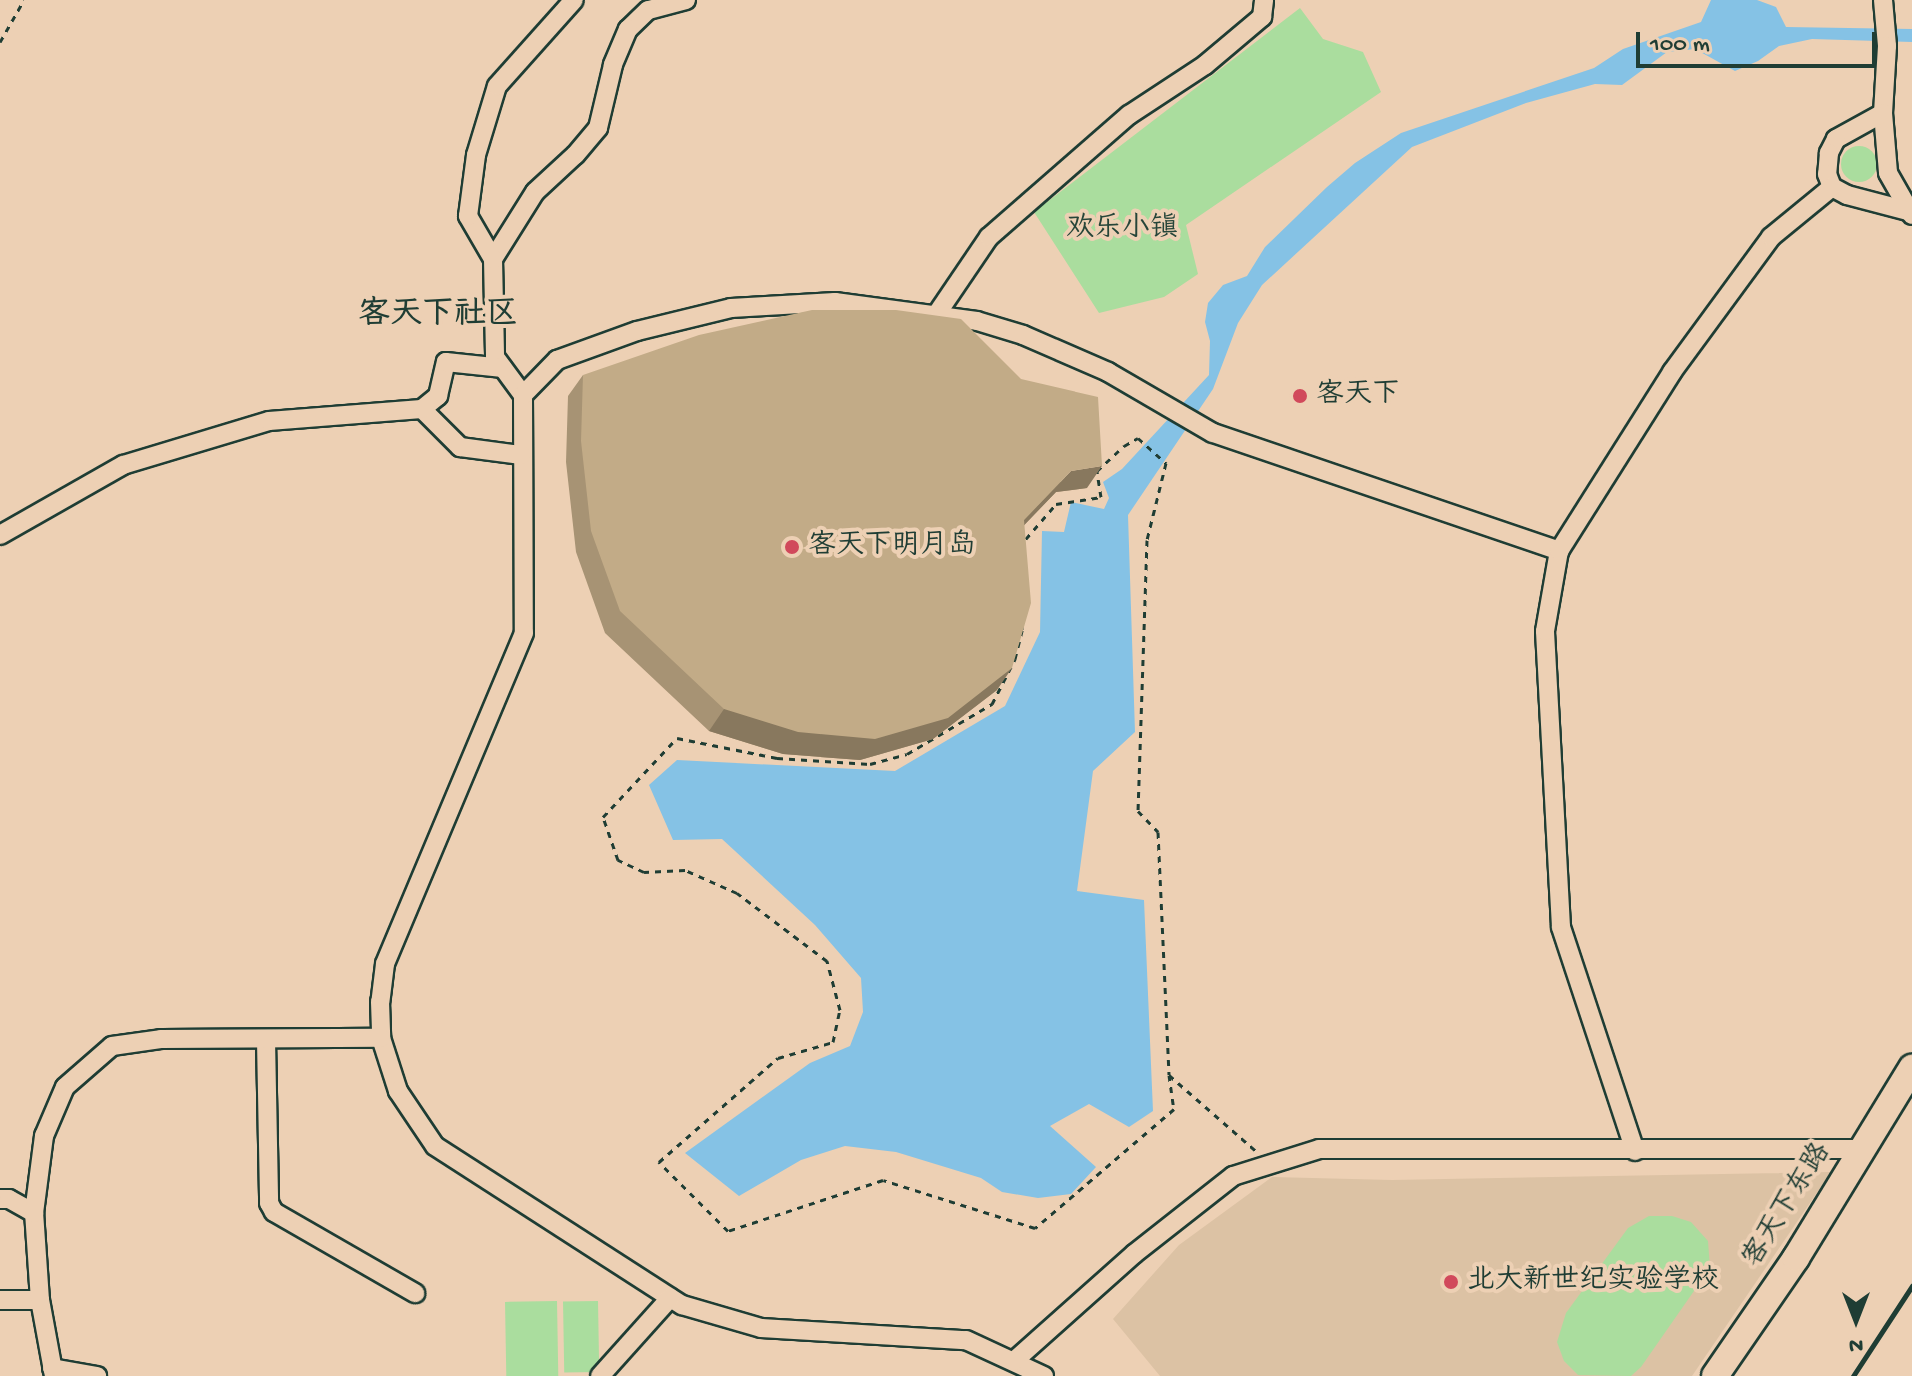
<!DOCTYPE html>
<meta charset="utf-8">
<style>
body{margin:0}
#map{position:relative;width:1912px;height:1376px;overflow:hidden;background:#edd0b4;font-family:"Gochi Hand","LXGW WenKai TC",sans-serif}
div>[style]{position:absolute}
.built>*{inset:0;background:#dcc2a4}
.green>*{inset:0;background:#aadd9e;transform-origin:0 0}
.round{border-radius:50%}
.water>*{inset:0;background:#85c2e5}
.path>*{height:3px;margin-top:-1.5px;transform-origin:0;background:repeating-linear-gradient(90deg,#1f3d34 0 6px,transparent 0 12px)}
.roads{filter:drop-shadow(2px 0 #1f3d34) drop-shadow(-2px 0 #1f3d34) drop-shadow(0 2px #1f3d34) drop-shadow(0 -2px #1f3d34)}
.street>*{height:18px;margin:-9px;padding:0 9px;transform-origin:9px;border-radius:9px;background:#edd0b4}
.secondary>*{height:26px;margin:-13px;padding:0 13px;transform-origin:13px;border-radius:13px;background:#edd0b4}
.rail>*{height:5px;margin:-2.5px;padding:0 2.5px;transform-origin:2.5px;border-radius:2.5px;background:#1f3d34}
.wall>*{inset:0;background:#a79374}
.shaded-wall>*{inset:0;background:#88785e}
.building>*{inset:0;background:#c2ab87}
.dots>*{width:22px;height:22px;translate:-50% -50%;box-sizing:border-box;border:4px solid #edd0b4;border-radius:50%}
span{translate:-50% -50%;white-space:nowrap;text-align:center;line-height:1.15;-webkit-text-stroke:8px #edd0b4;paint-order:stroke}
.park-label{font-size:28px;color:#264539}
.poi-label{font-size:28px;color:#1f3d34}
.left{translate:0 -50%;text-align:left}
.street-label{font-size:28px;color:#1f3d34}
.quarter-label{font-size:32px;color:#1f3d34;font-weight:700}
.north{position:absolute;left:1816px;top:1280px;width:80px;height:80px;-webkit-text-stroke:6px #edd0b4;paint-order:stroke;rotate:180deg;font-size:22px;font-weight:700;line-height:32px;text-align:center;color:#1f3d34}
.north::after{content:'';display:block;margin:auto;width:28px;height:36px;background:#1f3d34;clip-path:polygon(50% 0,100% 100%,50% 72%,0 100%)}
.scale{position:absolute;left:1636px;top:32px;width:240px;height:36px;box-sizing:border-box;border:4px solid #1f3d34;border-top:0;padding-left:10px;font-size:24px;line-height:28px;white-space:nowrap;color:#1f3d34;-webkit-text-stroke:6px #edd0b4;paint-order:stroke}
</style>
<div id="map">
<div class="built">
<i style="clip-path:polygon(1831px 1172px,1692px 1376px,1160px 1376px,1113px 1319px,1179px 1245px,1272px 1177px,1392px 1180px)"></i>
</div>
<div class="green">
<i style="clip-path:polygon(1300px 8px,1323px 39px,1363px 52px,1381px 92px,1186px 225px,1198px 274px,1164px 297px,1099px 313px,1034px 212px)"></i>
<i class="round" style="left:1841px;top:146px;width:36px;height:36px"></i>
<i style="clip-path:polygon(1649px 1216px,1672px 1216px,1691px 1222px,1708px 1241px,1710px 1268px,1641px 1367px,1631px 1376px,1578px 1375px,1564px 1361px,1557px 1342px,1566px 1313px,1628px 1228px)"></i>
<i style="left:557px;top:1301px;width:75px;height:52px;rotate:89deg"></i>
<i style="left:598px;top:1301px;width:71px;height:35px;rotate:89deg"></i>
</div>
<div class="water">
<i style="clip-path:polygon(1711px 0,1757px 0,1776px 7px,1786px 27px,1912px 29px,1912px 42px,1812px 39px,1779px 46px,1758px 61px,1735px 71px,1695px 49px,1667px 52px,1622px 85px,1595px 84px,1526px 103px,1412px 147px,1262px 285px,1238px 323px,1213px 389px,1128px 515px,1135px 732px,1093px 771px,1077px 891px,1144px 900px,1153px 1111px,1129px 1127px,1089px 1104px,1050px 1126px,1096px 1167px,1071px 1194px,1038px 1198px,1002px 1192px,981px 1178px,896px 1152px,845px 1146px,801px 1160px,739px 1196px,685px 1153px,810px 1063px,850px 1046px,863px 1012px,861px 978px,815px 925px,722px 839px,673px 840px,649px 785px,677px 760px,895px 771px,1005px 706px,1040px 632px,1042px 531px,1064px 532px,1071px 502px,1104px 509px,1109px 498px,1103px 482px,1122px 469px,1209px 375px,1210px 341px,1205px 322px,1208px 303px,1223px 285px,1247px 276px,1265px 247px,1327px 187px,1355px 163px,1401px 133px,1594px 68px,1623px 49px,1701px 22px)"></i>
</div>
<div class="path">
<i style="left:0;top:42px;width:48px;rotate:-60.3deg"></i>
<i style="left:1138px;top:438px;width:38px;rotate:42deg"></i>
<i style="left:1166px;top:463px;width:79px;rotate:103.9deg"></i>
<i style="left:1147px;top:540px;width:271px;rotate:91.9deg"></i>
<i style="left:1138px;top:811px;width:29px;rotate:46deg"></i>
<i style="left:1158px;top:832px;width:243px;rotate:87.4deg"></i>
<i style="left:1169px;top:1075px;width:34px;rotate:82deg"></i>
<i style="left:1174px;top:1109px;width:183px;rotate:139.4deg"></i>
<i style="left:1035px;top:1228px;width:159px;rotate:-162.5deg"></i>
<i style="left:883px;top:1180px;width:163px;rotate:161.8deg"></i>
<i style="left:728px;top:1231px;width:98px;rotate:-135deg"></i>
<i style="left:659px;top:1162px;width:158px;rotate:-41.2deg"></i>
<i style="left:778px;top:1058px;width:57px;rotate:-16.2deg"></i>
<i style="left:833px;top:1042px;width:33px;rotate:-78deg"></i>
<i style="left:840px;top:1010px;width:51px;rotate:-104.9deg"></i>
<i style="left:827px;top:961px;width:113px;rotate:-142.9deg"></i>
<i style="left:737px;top:893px;width:57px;rotate:-156.1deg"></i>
<i style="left:685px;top:870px;width:41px;rotate:177.2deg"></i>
<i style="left:644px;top:872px;width:29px;rotate:-155deg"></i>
<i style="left:618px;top:860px;width:46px;rotate:-109.2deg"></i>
<i style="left:603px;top:817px;width:108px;rotate:-46.9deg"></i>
<i style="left:677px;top:738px;width:102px;rotate:11.3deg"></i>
<i style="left:777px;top:758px;width:93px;rotate:3.7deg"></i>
<i style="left:870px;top:764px;width:38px;rotate:-15deg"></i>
<i style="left:907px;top:754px;width:99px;rotate:-30.5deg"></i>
<i style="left:992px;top:704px;width:51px;rotate:-62.9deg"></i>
<i style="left:1015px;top:659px;width:30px;rotate:-76deg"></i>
<i style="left:1022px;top:630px;width:82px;rotate:-92.8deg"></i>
<i style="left:1018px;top:548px;width:58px;rotate:-49.2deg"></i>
<i style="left:1056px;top:504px;width:46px;rotate:-8.8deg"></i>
<i style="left:1101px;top:497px;width:26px;rotate:-99deg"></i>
<i style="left:1097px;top:471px;width:37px;rotate:-43deg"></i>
<i style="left:1124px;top:446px;width:16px;rotate:-30deg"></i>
<i style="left:1169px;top:1075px;width:116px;rotate:41.1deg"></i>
</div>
<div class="roads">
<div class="street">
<i style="left:686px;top:0;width:39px;rotate:165deg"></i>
<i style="left:648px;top:10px;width:28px;rotate:136deg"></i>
<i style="left:628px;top:29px;width:39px;rotate:113deg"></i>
<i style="left:613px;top:65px;width:65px;rotate:103.4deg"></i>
<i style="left:598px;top:128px;width:35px;rotate:130deg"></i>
<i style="left:575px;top:155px;width:54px;rotate:137.2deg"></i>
<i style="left:535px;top:192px;width:79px;rotate:122.1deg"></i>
<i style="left:493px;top:259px;width:98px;rotate:88.8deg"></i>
<i style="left:495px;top:357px;width:47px;rotate:53.6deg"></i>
<i style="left:523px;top:395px;width:238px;rotate:89.8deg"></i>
<i style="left:524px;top:633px;width:359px;rotate:112.8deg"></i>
<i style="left:385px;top:964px;width:38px;rotate:97deg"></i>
<i style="left:380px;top:1002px;width:36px;rotate:88deg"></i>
<i style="left:381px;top:1038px;width:56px;rotate:72.2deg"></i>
<i style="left:398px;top:1091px;width:66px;rotate:56.1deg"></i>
<i style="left:435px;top:1146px;width:294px;rotate:32.8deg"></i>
<i style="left:682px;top:1305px;width:82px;rotate:16.2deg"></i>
<i style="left:761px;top:1328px;width:205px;rotate:3.4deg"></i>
<i style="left:966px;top:1340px;width:86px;rotate:24.8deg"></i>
<i style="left:1883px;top:0;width:46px;rotate:85deg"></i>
<i style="left:1887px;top:46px;width:67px;rotate:93.4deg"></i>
<i style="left:1883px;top:113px;width:60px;rotate:85.2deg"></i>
<i style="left:1888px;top:173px;width:48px;rotate:60.3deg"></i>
<i style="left:1883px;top:113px;width:54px;rotate:151deg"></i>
<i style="left:1836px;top:139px;width:16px;rotate:117deg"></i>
<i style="left:1829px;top:153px;width:21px;rotate:95deg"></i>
<i style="left:1827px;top:174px;width:14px;rotate:69deg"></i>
<i style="left:1832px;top:187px;width:17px;rotate:28deg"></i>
<i style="left:1847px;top:195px;width:63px;rotate:14.7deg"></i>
<i style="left:493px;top:259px;width:50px;rotate:-120.2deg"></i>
<i style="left:468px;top:216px;width:62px;rotate:-82.5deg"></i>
<i style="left:476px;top:155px;width:72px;rotate:-73.1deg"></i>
<i style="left:497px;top:86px;width:115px;rotate:-48.2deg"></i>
<i style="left:936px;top:315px;width:94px;rotate:-55.8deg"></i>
<i style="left:989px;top:237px;width:186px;rotate:-41.1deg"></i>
<i style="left:1129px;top:115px;width:91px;rotate:-33.3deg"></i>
<i style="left:1205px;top:65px;width:75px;rotate:-40.1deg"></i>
<i style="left:1262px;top:17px;width:17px;rotate:-83deg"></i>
<i style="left:523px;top:395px;width:49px;rotate:-45.8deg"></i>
<i style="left:557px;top:360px;width:85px;rotate:-19.9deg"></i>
<i style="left:637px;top:331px;width:97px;rotate:-13.7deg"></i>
<i style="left:731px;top:308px;width:104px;rotate:-3.3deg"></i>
<i style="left:835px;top:302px;width:143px;rotate:7.6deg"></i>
<i style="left:977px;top:321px;width:48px;rotate:16.9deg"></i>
<i style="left:1023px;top:335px;width:93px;rotate:23.5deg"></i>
<i style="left:1108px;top:372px;width:121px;rotate:30.2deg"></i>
<i style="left:1213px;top:433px;width:366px;rotate:18.8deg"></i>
<i style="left:422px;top:409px;width:54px;rotate:45deg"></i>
<i style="left:460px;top:447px;width:62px;rotate:7.5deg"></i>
<i style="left:0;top:535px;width:142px;rotate:-29.6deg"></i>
<i style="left:123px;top:465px;width:152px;rotate:-16.8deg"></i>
<i style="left:269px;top:421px;width:153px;rotate:-4.5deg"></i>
<i style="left:422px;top:409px;width:21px;rotate:-39deg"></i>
<i style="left:438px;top:396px;width:35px;rotate:-77deg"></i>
<i style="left:446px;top:362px;width:57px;rotate:6deg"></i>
<i style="left:266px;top:1040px;width:163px;rotate:88.9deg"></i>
<i style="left:269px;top:1203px;width:10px;rotate:61deg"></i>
<i style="left:274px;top:1212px;width:163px;rotate:29.9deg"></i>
<i style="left:1635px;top:1151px;width:236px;rotate:-108.3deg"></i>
<i style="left:1561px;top:927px;width:296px;rotate:-93.1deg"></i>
<i style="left:1545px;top:631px;width:81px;rotate:-80.1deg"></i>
<i style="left:1559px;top:551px;width:212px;rotate:-57.7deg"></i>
<i style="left:1672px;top:372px;width:167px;rotate:-53.7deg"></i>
<i style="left:1771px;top:237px;width:79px;rotate:-39.3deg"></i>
<i style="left:0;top:1199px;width:9px"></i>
<i style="left:9px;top:1199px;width:29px;rotate:29deg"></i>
<i style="left:0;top:1300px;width:40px"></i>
<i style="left:1014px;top:1361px;width:161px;rotate:-41.7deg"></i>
<i style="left:1134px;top:1254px;width:126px;rotate:-38.2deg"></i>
<i style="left:1233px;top:1176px;width:90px;rotate:-17.4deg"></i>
<i style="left:1319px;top:1149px;width:544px"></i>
<i style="left:52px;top:1368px;width:46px;rotate:10.1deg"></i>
<i style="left:54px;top:1376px;width:77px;rotate:-100.4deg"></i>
<i style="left:40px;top:1300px;width:87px;rotate:-93.9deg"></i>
<i style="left:34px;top:1213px;width:78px;rotate:-82.6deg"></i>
<i style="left:44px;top:1136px;width:53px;rotate:-66.8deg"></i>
<i style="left:65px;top:1087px;width:62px;rotate:-41.1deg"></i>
<i style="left:112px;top:1046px;width:49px;rotate:-8.1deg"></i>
<i style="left:161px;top:1039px;width:220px;rotate:-0.3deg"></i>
<i style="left:600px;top:1376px;width:105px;rotate:-48.1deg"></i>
</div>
<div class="secondary">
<i style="left:1715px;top:1376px;width:143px;rotate:-55.5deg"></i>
<i style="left:1796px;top:1258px;width:223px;rotate:-58.6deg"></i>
</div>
</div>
<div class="rail">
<i style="left:1853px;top:1376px;width:108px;rotate:-56.8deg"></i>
</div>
<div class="wall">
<i style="clip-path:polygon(583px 375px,1087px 488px,1056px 492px,1024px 525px,997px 690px,933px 739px,860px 760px,783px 754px,709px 731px,605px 633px,576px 552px,566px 462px,568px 396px)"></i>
</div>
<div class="shaded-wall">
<i style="clip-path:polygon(1102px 466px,1087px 488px,1056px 492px,1009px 541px,1024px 520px,1071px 471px)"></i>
<i style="clip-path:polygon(1012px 668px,997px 690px,933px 739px,860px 760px,783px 754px,709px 731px,724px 709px)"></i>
</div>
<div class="building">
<i style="clip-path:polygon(812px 310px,896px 310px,961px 319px,1021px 379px,1098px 397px,1102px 466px,1071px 471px,1024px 520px,1031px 603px,1012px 668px,948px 718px,875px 739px,798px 732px,724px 709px,620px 611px,591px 531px,581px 441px,583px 375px,699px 335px)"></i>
</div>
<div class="dots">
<i style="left:1300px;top:396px;background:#d1495b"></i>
<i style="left:792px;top:547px;background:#d1495b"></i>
<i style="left:1451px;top:1282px;background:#d1495b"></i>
</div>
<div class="park-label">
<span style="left:1122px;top:230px">欢乐小镇</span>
</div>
<div class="poi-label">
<span class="left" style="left:1316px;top:396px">客天下</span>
<span class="left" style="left:808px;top:547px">客天下明月岛</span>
<span class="left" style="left:1467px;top:1282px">北大新世纪实验学校</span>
</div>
<div class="street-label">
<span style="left:1788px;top:1206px;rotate:-58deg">客天下东路</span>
</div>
<div class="quarter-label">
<span style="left:438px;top:316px">客天下社区</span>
</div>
<div class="north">N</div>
<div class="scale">100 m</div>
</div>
